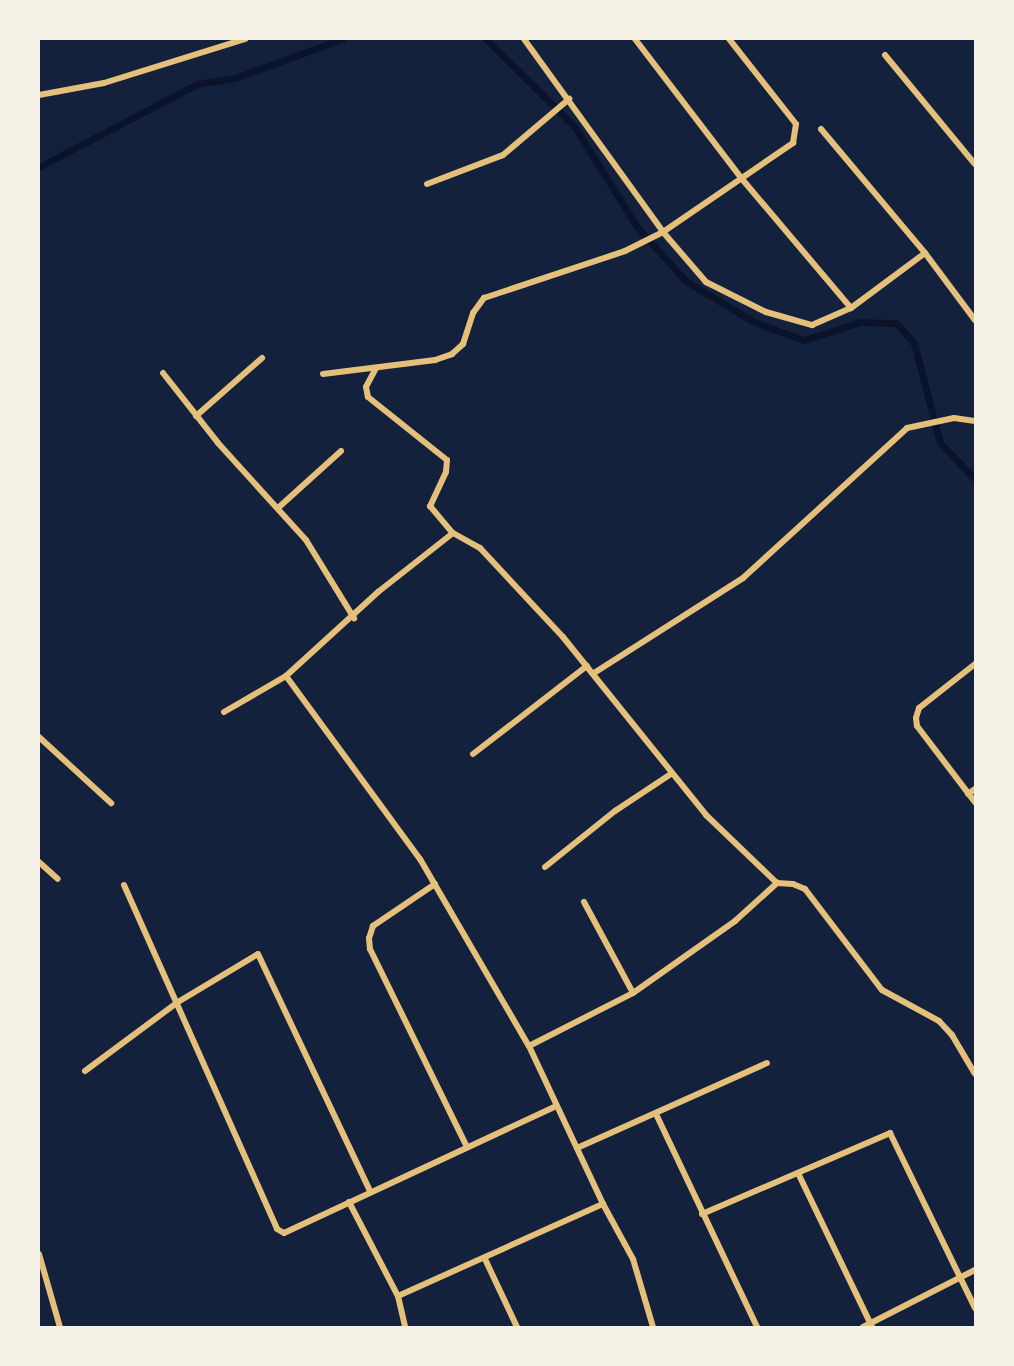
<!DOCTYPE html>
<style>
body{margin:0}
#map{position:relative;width:1014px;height:1366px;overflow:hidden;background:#14213d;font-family:"Titillium Web",sans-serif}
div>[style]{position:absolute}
.stream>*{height:7px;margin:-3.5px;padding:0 3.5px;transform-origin:3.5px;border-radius:3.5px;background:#0b132b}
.minor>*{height:6px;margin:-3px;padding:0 3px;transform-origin:3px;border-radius:3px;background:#e5c07b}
span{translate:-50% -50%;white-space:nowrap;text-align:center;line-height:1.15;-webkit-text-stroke:4.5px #f6f1e7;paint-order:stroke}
.frame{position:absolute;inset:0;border:40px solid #f6f1e7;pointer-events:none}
</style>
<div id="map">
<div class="stream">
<i style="left:486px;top:39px;width:124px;rotate:44.7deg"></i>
<i style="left:574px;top:126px;width:119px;rotate:58deg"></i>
<i style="left:637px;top:227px;width:73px;rotate:47.8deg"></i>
<i style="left:686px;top:281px;width:79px;rotate:31.1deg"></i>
<i style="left:754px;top:322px;width:53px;rotate:19.8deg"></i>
<i style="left:804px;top:340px;width:59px;rotate:-17.8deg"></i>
<i style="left:860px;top:322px;width:36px;rotate:2deg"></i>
<i style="left:896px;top:323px;width:27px;rotate:48deg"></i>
<i style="left:914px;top:343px;width:103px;rotate:75.4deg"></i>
<i style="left:940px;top:443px;width:50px;rotate:45.8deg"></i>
<i style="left:39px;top:167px;width:178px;rotate:-27.7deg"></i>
<i style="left:197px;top:84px;width:38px;rotate:-9deg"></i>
<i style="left:235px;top:78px;width:114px;rotate:-20deg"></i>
</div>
<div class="minor">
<i style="left:524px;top:39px;width:238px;rotate:54.2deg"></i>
<i style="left:663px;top:232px;width:66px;rotate:49.3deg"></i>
<i style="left:706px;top:282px;width:67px;rotate:26.6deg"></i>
<i style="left:766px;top:312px;width:48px;rotate:15.8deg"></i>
<i style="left:812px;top:325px;width:43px;rotate:-23.6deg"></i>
<i style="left:851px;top:308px;width:92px;rotate:-36.6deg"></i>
<i style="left:925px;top:253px;width:84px;rotate:53.3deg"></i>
<i style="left:635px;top:39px;width:176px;rotate:52.6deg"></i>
<i style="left:742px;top:179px;width:169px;rotate:49.8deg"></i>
<i style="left:885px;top:55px;width:141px;rotate:50.5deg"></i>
<i style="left:39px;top:95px;width:66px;rotate:-10.5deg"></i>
<i style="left:104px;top:83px;width:148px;rotate:-17.3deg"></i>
<i style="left:821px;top:129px;width:162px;rotate:50deg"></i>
<i style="left:427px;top:184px;width:81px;rotate:-20.9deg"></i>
<i style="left:503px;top:155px;width:87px;rotate:-40.3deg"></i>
<i style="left:376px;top:368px;width:21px;rotate:118deg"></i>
<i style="left:366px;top:387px;width:10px;rotate:79deg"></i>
<i style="left:368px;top:397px;width:101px;rotate:38.6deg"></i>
<i style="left:447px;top:460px;width:12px;rotate:95deg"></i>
<i style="left:446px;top:472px;width:38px;rotate:115deg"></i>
<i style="left:430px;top:506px;width:35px;rotate:50deg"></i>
<i style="left:163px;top:373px;width:89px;rotate:51.8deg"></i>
<i style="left:218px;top:443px;width:131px;rotate:47.8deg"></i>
<i style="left:306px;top:540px;width:92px;rotate:58.4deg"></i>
<i style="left:323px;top:374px;width:113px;rotate:-7.1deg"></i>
<i style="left:435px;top:360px;width:18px;rotate:-19deg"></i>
<i style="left:452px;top:354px;width:15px;rotate:-42deg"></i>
<i style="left:463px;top:344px;width:33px;rotate:-72deg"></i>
<i style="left:473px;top:313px;width:19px;rotate:-54deg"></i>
<i style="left:484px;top:298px;width:149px;rotate:-18.4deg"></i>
<i style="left:625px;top:251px;width:42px;rotate:-26.6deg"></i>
<i style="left:663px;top:232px;width:158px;rotate:-34.4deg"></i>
<i style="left:793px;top:143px;width:19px;rotate:-81deg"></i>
<i style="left:796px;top:124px;width:108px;rotate:-128.2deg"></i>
<i style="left:196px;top:416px;width:88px;rotate:-41.3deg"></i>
<i style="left:278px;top:508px;width:85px;rotate:-42.1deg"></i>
<i style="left:975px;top:664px;width:71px;rotate:141.8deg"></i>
<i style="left:919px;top:708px;width:10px;rotate:107deg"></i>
<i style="left:916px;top:718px;width:8px;rotate:83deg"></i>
<i style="left:917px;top:726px;width:96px;rotate:52.7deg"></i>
<i style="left:594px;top:673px;width:177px;rotate:-32.5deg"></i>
<i style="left:743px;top:578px;width:222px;rotate:-42.4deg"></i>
<i style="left:907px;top:428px;width:48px;rotate:-12deg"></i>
<i style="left:954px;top:418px;width:21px;rotate:8deg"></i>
<i style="left:286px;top:676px;width:227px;rotate:53.8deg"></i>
<i style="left:420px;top:859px;width:216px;rotate:59.8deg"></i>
<i style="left:529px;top:1046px;width:174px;rotate:64.9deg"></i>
<i style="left:603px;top:1204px;width:63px;rotate:61.4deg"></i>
<i style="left:633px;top:1259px;width:71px;rotate:73.6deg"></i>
<i style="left:224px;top:712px;width:72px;rotate:-30.1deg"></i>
<i style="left:286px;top:676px;width:125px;rotate:-42.4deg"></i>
<i style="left:378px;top:592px;width:95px;rotate:-38.2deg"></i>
<i style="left:453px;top:533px;width:31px;rotate:29deg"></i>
<i style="left:480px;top:548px;width:122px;rotate:47deg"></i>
<i style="left:563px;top:637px;width:228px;rotate:51.2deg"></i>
<i style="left:706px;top:815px;width:98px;rotate:43.8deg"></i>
<i style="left:39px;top:737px;width:98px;rotate:42.5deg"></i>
<i style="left:473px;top:754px;width:144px;rotate:-37.7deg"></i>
<i style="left:968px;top:794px;width:9px;rotate:-36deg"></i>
<i style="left:39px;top:862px;width:25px;rotate:42deg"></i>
<i style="left:545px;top:867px;width:90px;rotate:-38.7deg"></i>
<i style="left:615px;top:811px;width:67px;rotate:-33.5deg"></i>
<i style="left:435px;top:884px;width:75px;rotate:145.9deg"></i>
<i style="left:373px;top:926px;width:13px;rotate:108deg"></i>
<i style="left:369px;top:938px;width:11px;rotate:85deg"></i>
<i style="left:370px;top:949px;width:220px;rotate:63.9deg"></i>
<i style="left:124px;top:885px;width:376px;rotate:66deg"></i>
<i style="left:277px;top:1229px;width:8px;rotate:30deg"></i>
<i style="left:284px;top:1233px;width:300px;rotate:-25deg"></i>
<i style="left:584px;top:902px;width:103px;rotate:61.7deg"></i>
<i style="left:529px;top:1046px;width:117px;rotate:-27deg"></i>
<i style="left:633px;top:993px;width:125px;rotate:-35.2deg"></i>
<i style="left:735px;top:921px;width:57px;rotate:-42.1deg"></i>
<i style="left:777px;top:883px;width:16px;rotate:4deg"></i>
<i style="left:793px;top:884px;width:13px;rotate:23deg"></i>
<i style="left:805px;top:889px;width:127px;rotate:52.7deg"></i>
<i style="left:882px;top:990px;width:65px;rotate:28.5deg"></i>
<i style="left:939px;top:1021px;width:19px;rotate:47deg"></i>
<i style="left:952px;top:1035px;width:45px;rotate:59.5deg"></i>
<i style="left:85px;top:1071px;width:116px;rotate:-36.6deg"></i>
<i style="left:178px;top:1002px;width:93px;rotate:-31deg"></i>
<i style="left:258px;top:954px;width:262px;rotate:64.7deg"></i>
<i style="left:656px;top:1114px;width:236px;rotate:64.6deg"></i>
<i style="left:577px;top:1148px;width:208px;rotate:-24.1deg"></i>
<i style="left:798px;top:1173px;width:171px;rotate:64.3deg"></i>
<i style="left:349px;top:1202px;width:106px;rotate:62.5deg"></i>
<i style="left:398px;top:1296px;width:32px;rotate:77deg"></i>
<i style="left:702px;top:1214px;width:205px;rotate:-23.3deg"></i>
<i style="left:890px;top:1133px;width:195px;rotate:64.1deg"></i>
<i style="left:39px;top:1254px;width:76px;rotate:74deg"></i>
<i style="left:485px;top:1259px;width:75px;rotate:64.8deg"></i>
<i style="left:398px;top:1296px;width:225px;rotate:-24.2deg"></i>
<i style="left:863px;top:1327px;width:126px;rotate:-27deg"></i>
</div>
<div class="frame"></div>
</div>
